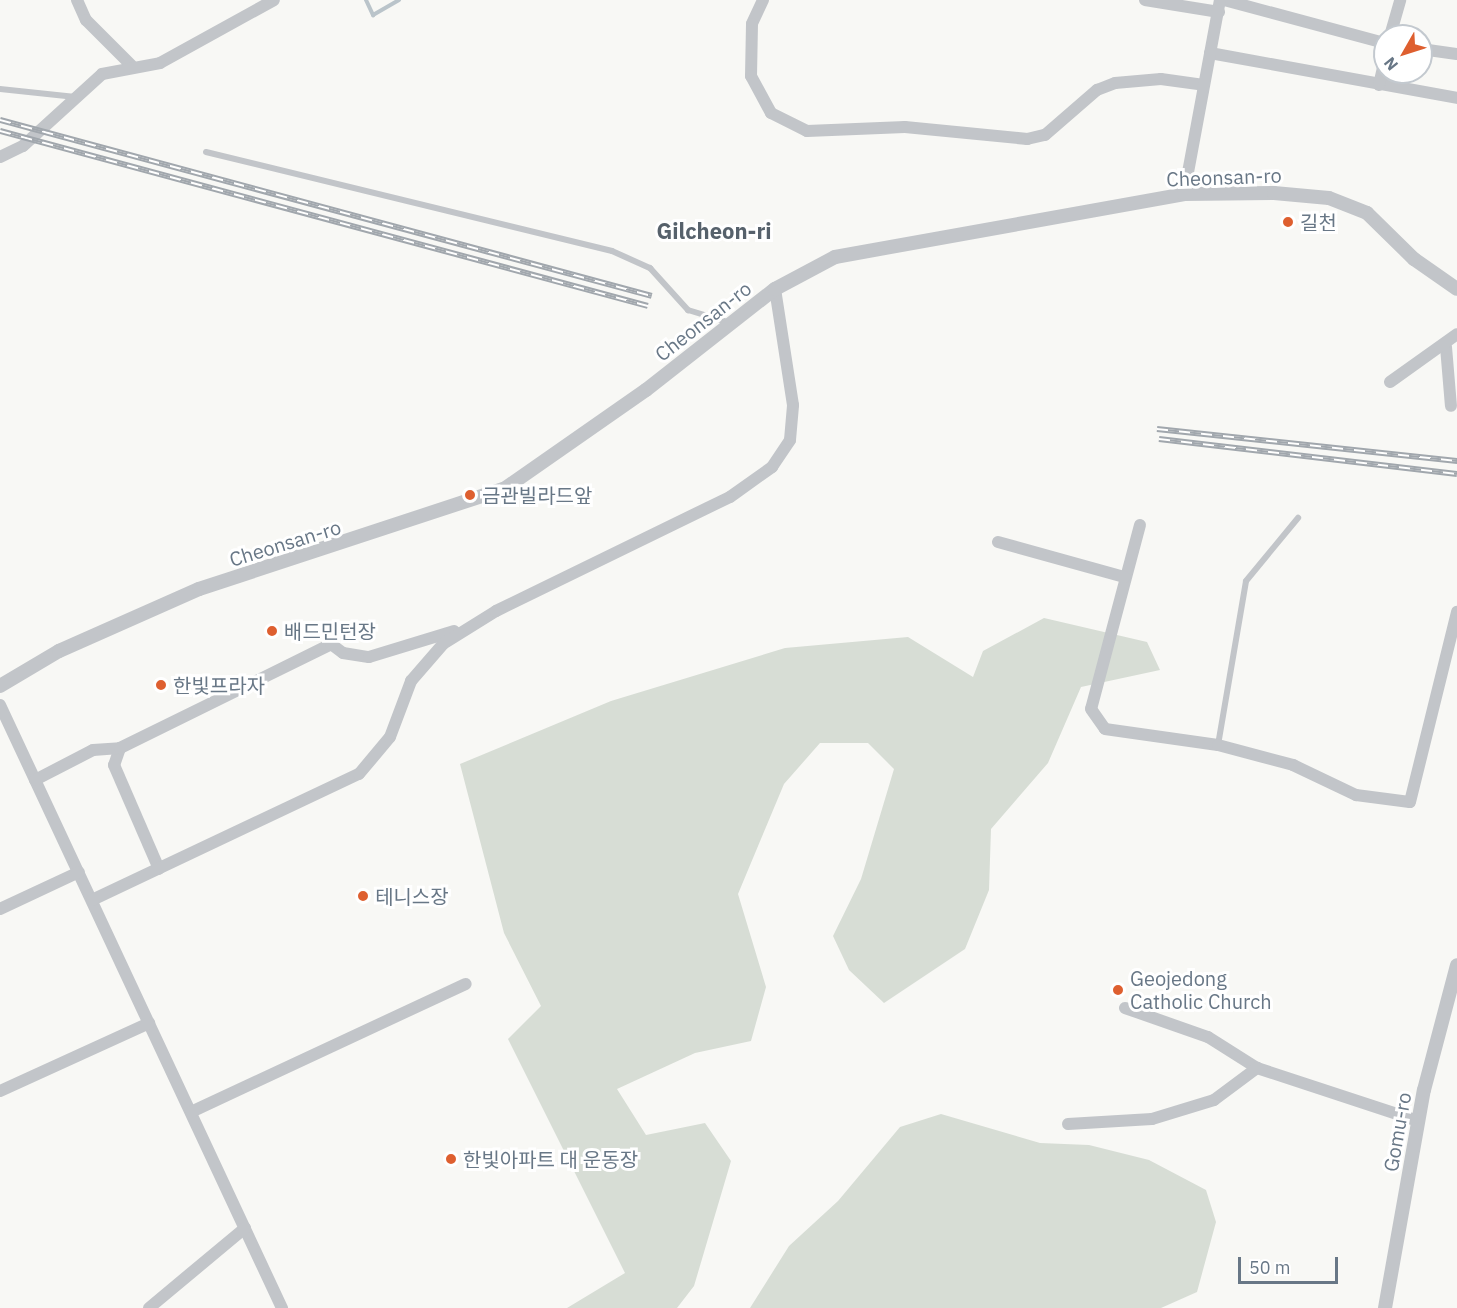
<!DOCTYPE html>
<meta charset="utf-8">
<style>
body{margin:0}
#map{position:relative;width:1457px;height:1308px;overflow:hidden;background:#f8f8f5;font-family:"IBM Plex Sans","Noto Sans KR",sans-serif}
div>[style]{position:absolute}
.green>*{inset:0;background:#d7ddd5}
.stream>*{height:4px;margin:-2px;padding:0 2px;transform-origin:2px;border-radius:2px;background:#bac4ca}
.service>*{height:6px;margin:-3px;padding:0 3px;transform-origin:3px;border-radius:3px;background:#c2c5c9}
.minor>*{height:12px;margin:-6px;padding:0 6px;transform-origin:6px;border-radius:6px;background:#c2c5c9}
.tertiary>*{height:14px;margin:-7px;padding:0 7px;transform-origin:7px;border-radius:7px;background:#c2c5c9}
.rail>*{height:6px;margin-top:-3px;transform-origin:0;background:repeating-linear-gradient(90deg,#fff 0 11px,#a1a7ad 0 22px);box-sizing:border-box;border-block:2px solid #a1a7ad}
.dots>*{width:16px;height:16px;translate:-50% -50%;box-sizing:border-box;border:3px solid #fff;border-radius:50%}
span{translate:-50% -50%;white-space:nowrap;text-align:center;line-height:1.15;-webkit-text-stroke:6px #fff;paint-order:stroke}
.street-label{font-size:20px;color:#687786}
.poi-label{font-size:20px;color:#687786}
.left{translate:0 -50%;text-align:left}
.quarter-label{font-size:22px;color:#56616b;font-weight:700}
.north{position:absolute;left:1373px;top:24px;width:60px;height:60px;box-sizing:border-box;background:#fff;border:2px solid #c3c9cf;border-radius:50%;rotate:231deg;font-size:16px;font-weight:700;line-height:24px;text-align:center;color:#687786}
.north::after{content:'';display:block;margin:auto;width:21px;height:27px;background:#de5f2f;clip-path:polygon(50% 0,100% 100%,50% 72%,0 100%)}
.scale{position:absolute;left:1238px;top:1257px;width:100px;height:27px;box-sizing:border-box;border:3px solid #687786;border-top:0;padding-left:8px;font-size:18px;line-height:21px;white-space:nowrap;color:#687786;-webkit-text-stroke:4px #fff;paint-order:stroke}
</style>
<div id="map">
<div class="green">
<i style="clip-path:polygon(1044px 618px,1147px 642px,1160px 670px,1081px 687px,1048px 763px,991px 829px,989px 890px,965px 949px,884px 1003px,849px 970px,833px 936px,861px 879px,894px 769px,868px 743px,820px 743px,784px 784px,738px 894px,766px 987px,751px 1041px,695px 1053px,617px 1089px,646px 1135px,705px 1123px,731px 1161px,694px 1286px,677px 1308px,567px 1308px,625px 1273px,508px 1039px,541px 1006px,504px 933px,460px 764px,611px 701px,785px 648px,908px 637px,973px 677px,983px 651px)"></i>
<i style="clip-path:polygon(941px 1114px,1040px 1143px,1089px 1145px,1149px 1160px,1206px 1190px,1216px 1222px,1197px 1292px,1161px 1308px,750px 1308px,789px 1246px,838px 1201px,900px 1127px)"></i>
</div>
<div class="stream">
<i style="left:366px;top:0;width:17px;rotate:65deg"></i>
<i style="left:373px;top:15px;width:30px;rotate:-30deg"></i>
</div>
<div class="service">
<i style="left:0;top:89px;width:76px;rotate:6deg"></i>
<i style="left:206px;top:152px;width:418px;rotate:13.7deg"></i>
<i style="left:612px;top:251px;width:42px;rotate:24.1deg"></i>
<i style="left:650px;top:268px;width:57px;rotate:47.9deg"></i>
<i style="left:688px;top:310px;width:45px;rotate:16.8deg"></i>
<i style="left:1218px;top:745px;width:166px;rotate:-80.3deg"></i>
<i style="left:1246px;top:581px;width:82px;rotate:-50.5deg"></i>
</div>
<div class="minor">
<i style="left:77px;top:0;width:22px;rotate:66deg"></i>
<i style="left:86px;top:20px;width:64px;rotate:45deg"></i>
<i style="left:763px;top:0;width:26px;rotate:115deg"></i>
<i style="left:752px;top:24px;width:52px;rotate:91.1deg"></i>
<i style="left:751px;top:76px;width:42px;rotate:61.6deg"></i>
<i style="left:771px;top:113px;width:40px;rotate:26.6deg"></i>
<i style="left:807px;top:131px;width:98px;rotate:-2.3deg"></i>
<i style="left:905px;top:127px;width:123px;rotate:5.6deg"></i>
<i style="left:1027px;top:139px;width:18px;rotate:-13deg"></i>
<i style="left:1045px;top:135px;width:69px;rotate:-40.9deg"></i>
<i style="left:1097px;top:90px;width:19px;rotate:-21deg"></i>
<i style="left:1115px;top:83px;width:46px;rotate:-5deg"></i>
<i style="left:1161px;top:79px;width:43px;rotate:7.9deg"></i>
<i style="left:1145px;top:0;width:75px;rotate:9.2deg"></i>
<i style="left:1224px;top:0;width:167px;rotate:15deg"></i>
<i style="left:1390px;top:36px;width:37px;rotate:-74deg"></i>
<i style="left:1421px;top:49px;width:36px;rotate:8deg"></i>
<i style="left:1210px;top:53px;width:251px;rotate:10.3deg"></i>
<i style="left:1379px;top:85px;width:27px;rotate:-77deg"></i>
<i style="left:0;top:157px;width:25px;rotate:-26deg"></i>
<i style="left:23px;top:146px;width:107px;rotate:-42.3deg"></i>
<i style="left:102px;top:74px;width:59px;rotate:-10.7deg"></i>
<i style="left:160px;top:63px;width:130px;rotate:-28.9deg"></i>
<i style="left:1184px;top:194px;width:197px;rotate:-79.5deg"></i>
<i style="left:1446px;top:347px;width:59px;rotate:85.2deg"></i>
<i style="left:1390px;top:382px;width:82px;rotate:-35.6deg"></i>
<i style="left:1140px;top:525px;width:190px;rotate:104.9deg"></i>
<i style="left:1091px;top:709px;width:24px;rotate:55deg"></i>
<i style="left:1105px;top:729px;width:114px;rotate:8.1deg"></i>
<i style="left:1218px;top:745px;width:78px;rotate:14.9deg"></i>
<i style="left:1293px;top:765px;width:70px;rotate:25.5deg"></i>
<i style="left:1356px;top:795px;width:54px;rotate:7.4deg"></i>
<i style="left:1410px;top:802px;width:196px;rotate:-76.1deg"></i>
<i style="left:998px;top:542px;width:131px;rotate:15.5deg"></i>
<i style="left:0;top:705px;width:666px;rotate:64.94deg"></i>
<i style="left:120px;top:748px;width:18px;rotate:109deg"></i>
<i style="left:114px;top:765px;width:113px;rotate:66.6deg"></i>
<i style="left:35px;top:780px;width:65px;rotate:-27.3deg"></i>
<i style="left:93px;top:750px;width:27px;rotate:-4deg"></i>
<i style="left:120px;top:748px;width:235px;rotate:-26.2deg"></i>
<i style="left:331px;top:644px;width:15px;rotate:37deg"></i>
<i style="left:343px;top:653px;width:26px;rotate:9deg"></i>
<i style="left:369px;top:657px;width:89px;rotate:-17deg"></i>
<i style="left:92px;top:900px;width:295px;rotate:-25.3deg"></i>
<i style="left:359px;top:774px;width:48px;rotate:-50deg"></i>
<i style="left:390px;top:737px;width:60px;rotate:-69.4deg"></i>
<i style="left:411px;top:681px;width:49px;rotate:-49.1deg"></i>
<i style="left:443px;top:644px;width:62px;rotate:-31.9deg"></i>
<i style="left:496px;top:611px;width:260px;rotate:-26deg"></i>
<i style="left:730px;top:497px;width:52px;rotate:-35.5deg"></i>
<i style="left:772px;top:467px;width:32px;rotate:-56deg"></i>
<i style="left:790px;top:440px;width:35px;rotate:-85deg"></i>
<i style="left:793px;top:405px;width:117px;rotate:-98.8deg"></i>
<i style="left:0;top:909px;width:87px;rotate:-25.1deg"></i>
<i style="left:1125px;top:1008px;width:88px;rotate:19.3deg"></i>
<i style="left:1208px;top:1037px;width:58px;rotate:32.3deg"></i>
<i style="left:1257px;top:1068px;width:169px;rotate:18.2deg"></i>
<i style="left:0;top:1091px;width:164px;rotate:-24.5deg"></i>
<i style="left:191px;top:1112px;width:303px;rotate:-25deg"></i>
<i style="left:1068px;top:1124px;width:84px;rotate:-3.4deg"></i>
<i style="left:1152px;top:1119px;width:65px;rotate:-17deg"></i>
<i style="left:1214px;top:1100px;width:54px;rotate:-36.7deg"></i>
<i style="left:149px;top:1308px;width:125px;rotate:-39.8deg"></i>
</div>
<div class="tertiary">
<i style="left:0;top:686px;width:69px;rotate:-30.7deg"></i>
<i style="left:59px;top:651px;width:153px;rotate:-23.9deg"></i>
<i style="left:199px;top:589px;width:321px;rotate:-18.2deg"></i>
<i style="left:504px;top:489px;width:173px;rotate:-34.9deg"></i>
<i style="left:646px;top:390px;width:164px;rotate:-38.1deg"></i>
<i style="left:775px;top:289px;width:68px;rotate:-28.1deg"></i>
<i style="left:835px;top:257px;width:355px;rotate:-10.2deg"></i>
<i style="left:1184px;top:194px;width:90px;rotate:-0.6deg"></i>
<i style="left:1274px;top:193px;width:55px;rotate:5.2deg"></i>
<i style="left:1329px;top:198px;width:41px;rotate:21.5deg"></i>
<i style="left:1367px;top:213px;width:66px;rotate:44.4deg"></i>
<i style="left:1414px;top:259px;width:52px;rotate:34.9deg"></i>
<i style="left:1385px;top:1308px;width:221px;rotate:-79.9deg"></i>
<i style="left:1424px;top:1090px;width:129px;rotate:-75.2deg"></i>
</div>
<div class="rail">
<i style="left:0;top:120px;width:675px;rotate:15.11deg"></i>
<i style="left:0;top:131px;width:671px;rotate:15.11deg"></i>
<i style="left:1157px;top:429px;width:302px;rotate:6.1deg"></i>
<i style="left:1159px;top:439px;width:300px;rotate:6.7deg"></i>
</div>
<div class="dots">
<i style="left:1288px;top:222px;background:#de5f2f"></i>
<i style="left:470px;top:495px;background:#de5f2f"></i>
<i style="left:272px;top:631px;background:#de5f2f"></i>
<i style="left:161px;top:685px;background:#de5f2f"></i>
<i style="left:363px;top:896px;background:#de5f2f"></i>
<i style="left:1118px;top:990px;background:#de5f2f"></i>
<i style="left:451px;top:1159px;background:#de5f2f"></i>
</div>
<div class="street-label">
<span style="left:1224px;top:177px;rotate:-2deg">Cheonsan-ro</span>
<span style="left:703px;top:321px;rotate:-38deg">Cheonsan-ro</span>
<span style="left:285px;top:543px;rotate:-17deg">Cheonsan-ro</span>
<span style="left:1397px;top:1132px;rotate:-80deg">Gomu-ro</span>
</div>
<div class="poi-label">
<span class="left" style="left:1300px;top:222px">길천</span>
<span class="left" style="left:482px;top:495px">금관빌라드앞</span>
<span class="left" style="left:284px;top:631px">배드민턴장</span>
<span class="left" style="left:173px;top:685px">한빛프라자</span>
<span class="left" style="left:375px;top:896px">테니스장</span>
<span class="left" style="left:1130px;top:990px">Geojedong<br>Catholic Church</span>
<span class="left" style="left:463px;top:1159px">한빛아파트 대 운동장</span>
</div>
<div class="quarter-label">
<span style="left:714px;top:231px">Gilcheon-ri</span>
</div>
<div class="north">N</div>
<div class="scale">50 m</div>
</div>
